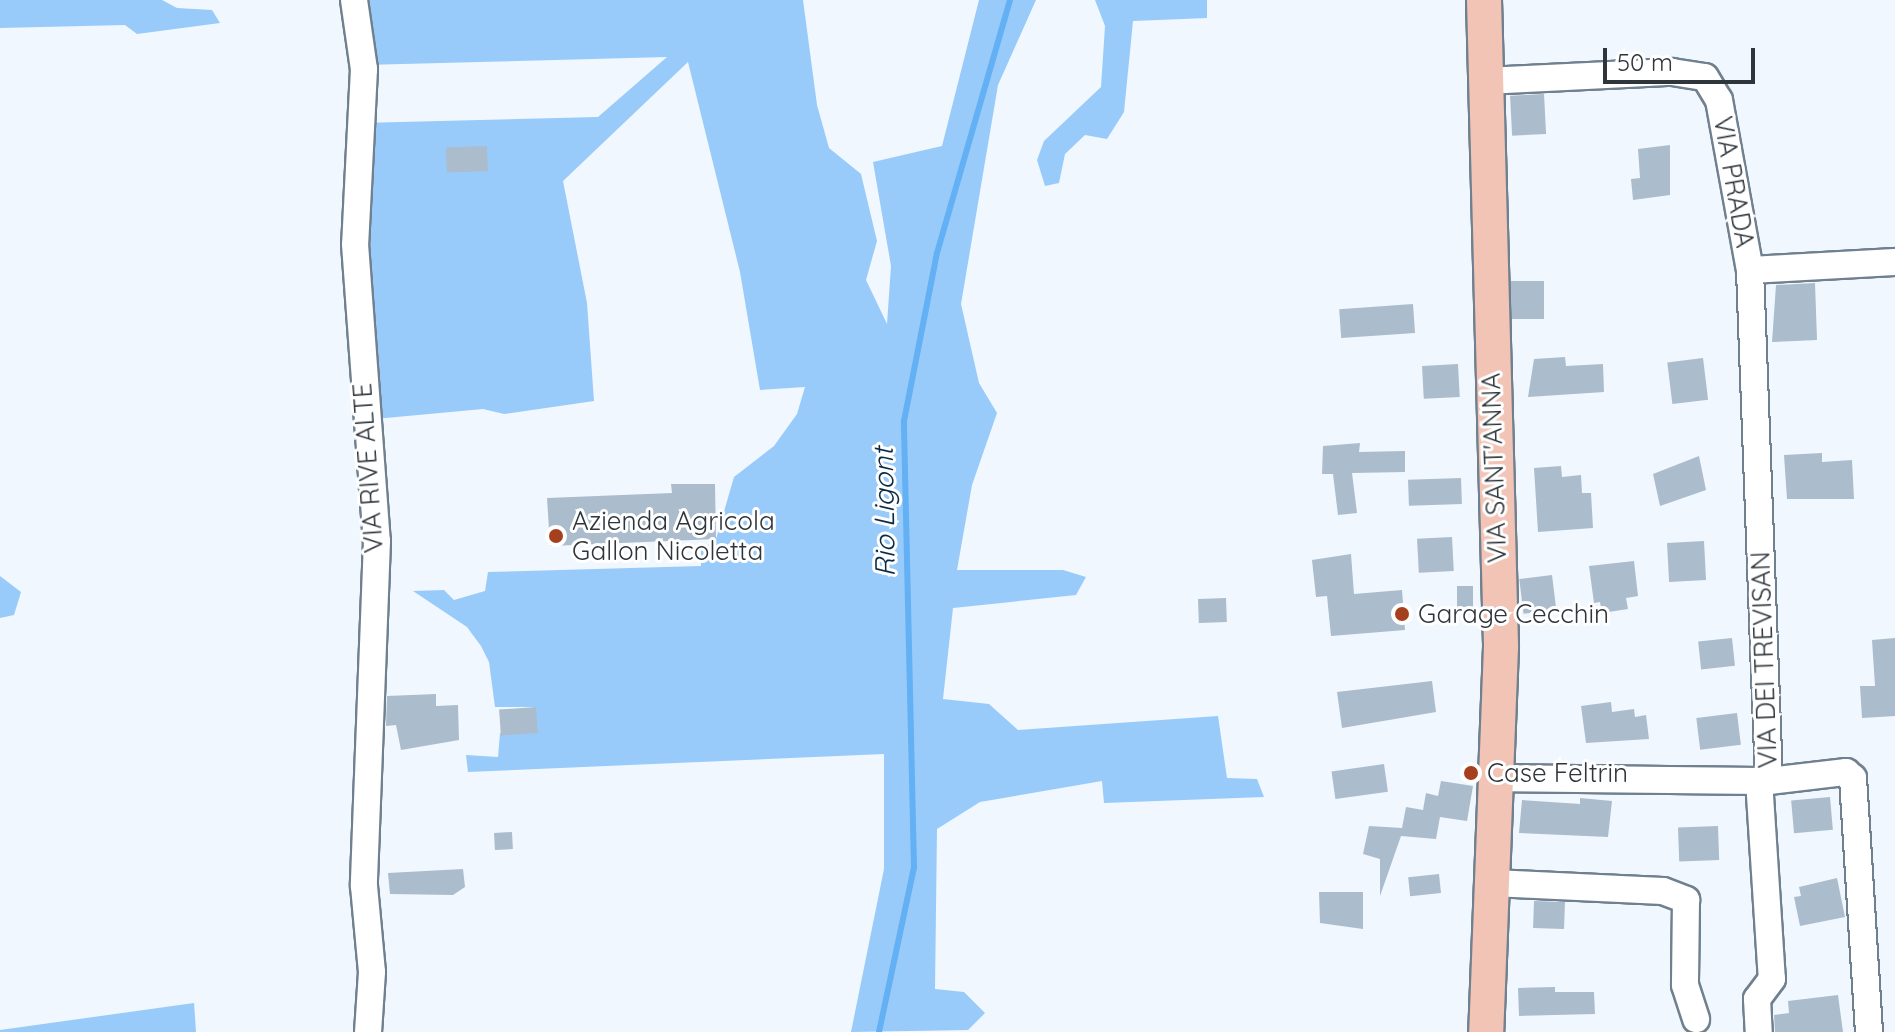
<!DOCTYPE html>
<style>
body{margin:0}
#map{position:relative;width:1895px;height:1032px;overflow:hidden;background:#f0f7fe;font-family:Quicksand,sans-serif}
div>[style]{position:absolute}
.green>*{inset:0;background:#98cbf9}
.stream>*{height:6px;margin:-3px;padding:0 3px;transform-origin:3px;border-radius:3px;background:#63b0f4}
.building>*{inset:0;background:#abbccc;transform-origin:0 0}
.roads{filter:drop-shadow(2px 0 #70808f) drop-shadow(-2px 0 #70808f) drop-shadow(0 2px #70808f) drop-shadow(0 -2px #70808f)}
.minor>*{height:26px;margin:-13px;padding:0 13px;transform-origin:13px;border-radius:13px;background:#fff}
.major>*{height:34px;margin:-17px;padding:0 17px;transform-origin:17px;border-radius:17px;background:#f1c4b6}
.dots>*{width:22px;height:22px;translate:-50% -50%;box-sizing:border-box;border:4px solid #fff;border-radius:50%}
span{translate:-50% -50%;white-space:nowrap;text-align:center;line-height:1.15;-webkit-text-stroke:6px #fff;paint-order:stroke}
.street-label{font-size:26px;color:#2e353b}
.poi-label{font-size:26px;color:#2e353b}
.left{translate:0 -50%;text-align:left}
.water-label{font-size:28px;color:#092b45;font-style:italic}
.scale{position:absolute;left:1603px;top:48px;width:152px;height:36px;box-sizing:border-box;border:4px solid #2e353b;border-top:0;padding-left:10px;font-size:24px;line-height:28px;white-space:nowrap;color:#2e353b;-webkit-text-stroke:6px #fff;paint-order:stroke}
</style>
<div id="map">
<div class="green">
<i style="clip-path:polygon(0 0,162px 0,177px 8px,212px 10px,220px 23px,137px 34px,125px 25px,0 28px)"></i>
<i style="clip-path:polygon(354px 0,803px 0,817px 105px,829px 148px,861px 174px,877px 241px,866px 280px,887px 324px,891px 266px,873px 162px,942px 146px,979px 0,1036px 0,998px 85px,961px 304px,979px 383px,997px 413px,972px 485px,957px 570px,1063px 570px,1086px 577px,1076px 595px,953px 608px,943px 699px,989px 704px,1018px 730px,1218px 716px,1227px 778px,1257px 779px,1264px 797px,1104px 803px,1102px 781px,980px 802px,937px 829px,935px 989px,964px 992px,985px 1013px,968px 1030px,851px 1032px,884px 869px,884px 754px,468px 772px,466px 755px,498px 757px,500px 733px,537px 732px,535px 707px,495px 707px,489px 662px,481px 646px,467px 627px,413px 591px,444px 590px,454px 600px,485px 591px,488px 572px,701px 566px,701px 550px,716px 539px,734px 477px,774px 446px,797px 414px,805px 387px,760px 390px,740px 272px,688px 62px,563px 181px,587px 303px,594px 401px,504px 414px,483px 409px,364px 420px,361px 123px,598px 117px,667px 57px,363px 65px)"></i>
<i style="clip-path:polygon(1095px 0,1207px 0,1207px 18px,1133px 21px,1124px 112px,1107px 139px,1085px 135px,1065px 154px,1059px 183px,1045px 186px,1037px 160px,1044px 141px,1101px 87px,1105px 26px)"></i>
<i style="clip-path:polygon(0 576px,21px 592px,14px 615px,0 618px)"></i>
<i style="clip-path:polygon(194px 1003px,196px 1032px,0 1032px,0 1030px)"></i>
</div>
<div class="stream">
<i style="left:879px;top:1032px;width:168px;rotate:-78deg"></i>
<i style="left:914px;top:868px;width:447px;rotate:-91.3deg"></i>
<i style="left:904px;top:421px;width:171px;rotate:-78.9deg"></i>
<i style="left:937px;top:253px;width:263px;rotate:-73.9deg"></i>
</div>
<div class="building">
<i style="left:1544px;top:94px;width:40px;height:34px;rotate:87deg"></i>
<i style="clip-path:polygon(1670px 145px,1670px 195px,1633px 200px,1631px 179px,1640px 178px,1638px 149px)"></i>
<i style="left:487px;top:146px;width:25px;height:41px;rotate:88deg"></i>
<i style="left:1511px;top:281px;width:33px;height:38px"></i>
<i style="clip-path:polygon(1815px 283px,1817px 340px,1772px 342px,1776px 285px)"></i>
<i style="left:1413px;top:304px;width:29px;height:74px;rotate:86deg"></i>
<i style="clip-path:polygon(1565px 357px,1566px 366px,1603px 364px,1604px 392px,1528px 397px,1534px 359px)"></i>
<i style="left:1703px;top:358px;width:42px;height:36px;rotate:83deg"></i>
<i style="left:1458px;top:364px;width:33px;height:36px;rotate:87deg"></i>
<i style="clip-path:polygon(1360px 443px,1359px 452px,1405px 451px,1405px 472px,1352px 473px,1357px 513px,1338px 515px,1333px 474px,1322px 474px,1323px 446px)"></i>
<i style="clip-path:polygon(1822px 453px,1822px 462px,1852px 460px,1854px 499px,1787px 499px,1784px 455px)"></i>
<i style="clip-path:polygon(1699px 456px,1706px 490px,1660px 506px,1653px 474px)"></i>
<i style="clip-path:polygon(1561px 466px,1562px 477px,1581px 475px,1582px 493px,1591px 493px,1593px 528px,1538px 532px,1534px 468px)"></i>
<i style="left:1461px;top:478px;width:26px;height:53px;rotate:88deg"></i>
<i style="clip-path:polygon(671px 484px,715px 484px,716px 539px,550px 546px,547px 498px,672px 493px)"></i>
<i style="left:1452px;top:537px;width:34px;height:35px;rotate:87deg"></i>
<i style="left:1704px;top:541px;width:39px;height:37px;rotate:87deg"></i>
<i style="clip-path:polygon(1351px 554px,1354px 594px,1402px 590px,1405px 630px,1331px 636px,1327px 596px,1316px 597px,1312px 560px)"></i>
<i style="clip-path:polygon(1634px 561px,1638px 596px,1626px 598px,1628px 609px,1602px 613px,1600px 602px,1594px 603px,1589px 566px)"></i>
<i style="left:1552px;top:575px;width:35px;height:33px;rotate:83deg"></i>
<i style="left:1457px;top:586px;width:16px;height:21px"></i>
<i style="left:1226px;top:598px;width:24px;height:28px;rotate:88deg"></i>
<i style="left:1732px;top:638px;width:28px;height:34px;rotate:84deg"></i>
<i style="clip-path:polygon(1895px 638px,1895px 716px,1862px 718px,1860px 686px,1875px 686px,1872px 640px)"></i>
<i style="clip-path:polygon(1432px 681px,1436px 712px,1342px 728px,1337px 692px)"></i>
<i style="clip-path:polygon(436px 694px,436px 706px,458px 705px,459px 740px,401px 750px,396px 725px,386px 726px,387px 696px)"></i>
<i style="clip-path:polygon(1611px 702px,1612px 712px,1634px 709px,1635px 717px,1646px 715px,1649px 739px,1586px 743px,1581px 706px)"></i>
<i style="left:536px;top:707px;width:26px;height:37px;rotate:86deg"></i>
<i style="left:1737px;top:713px;width:32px;height:41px;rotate:83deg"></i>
<i style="left:1384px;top:764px;width:28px;height:53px;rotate:82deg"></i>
<i style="clip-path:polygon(1441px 781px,1473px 786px,1467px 821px,1440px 817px,1436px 839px,1401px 836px,1380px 896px,1380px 859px,1363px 854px,1369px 826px,1402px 828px,1406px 807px,1423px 810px,1426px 793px,1438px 796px)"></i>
<i style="left:1830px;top:797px;width:33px;height:39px;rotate:85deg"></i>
<i style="clip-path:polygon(1580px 798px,1612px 801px,1608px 837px,1519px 833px,1522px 800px,1580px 804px)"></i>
<i style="left:1718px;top:826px;width:34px;height:40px;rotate:88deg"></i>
<i style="left:512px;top:832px;width:17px;height:18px;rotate:87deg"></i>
<i style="clip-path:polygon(463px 869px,465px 887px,453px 895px,390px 894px,388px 873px)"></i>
<i style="left:1439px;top:874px;width:19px;height:31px;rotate:84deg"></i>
<i style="clip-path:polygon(1837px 878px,1845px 917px,1800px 926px,1794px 897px,1801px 896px,1799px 887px)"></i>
<i style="clip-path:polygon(1319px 892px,1363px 892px,1363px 929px,1320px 923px)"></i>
<i style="left:1534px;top:901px;width:31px;height:27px;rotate:2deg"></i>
<i style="clip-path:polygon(1555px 987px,1555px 992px,1594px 992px,1595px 1014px,1519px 1016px,1518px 988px)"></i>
<i style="clip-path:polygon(1838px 995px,1843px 1032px,1775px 1032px,1774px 1015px,1789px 1013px,1788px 1001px)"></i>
</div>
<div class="roads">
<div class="minor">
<i style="left:354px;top:0;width:70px;rotate:81.8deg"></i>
<i style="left:364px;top:69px;width:175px;rotate:92.9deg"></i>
<i style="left:355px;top:244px;width:298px;rotate:85.8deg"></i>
<i style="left:377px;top:541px;width:345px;rotate:92.2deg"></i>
<i style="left:364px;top:886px;width:86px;rotate:84.7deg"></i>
<i style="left:372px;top:972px;width:60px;rotate:93.8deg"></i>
<i style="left:1485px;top:81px;width:187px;rotate:-2.8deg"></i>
<i style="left:1672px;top:72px;width:33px;rotate:9deg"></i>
<i style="left:1705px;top:77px;width:27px;rotate:59deg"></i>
<i style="left:1719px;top:100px;width:173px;rotate:79.7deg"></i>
<i style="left:1750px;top:270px;width:511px;rotate:87.87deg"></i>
<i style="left:1769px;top:781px;width:269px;rotate:-179.4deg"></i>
<i style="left:1750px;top:270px;width:145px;rotate:-3.2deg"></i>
<i style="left:1759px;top:780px;width:199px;rotate:86.3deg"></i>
<i style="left:1772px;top:979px;width:25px;rotate:127deg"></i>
<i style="left:1757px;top:999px;width:33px;rotate:87deg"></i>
<i style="left:1769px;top:781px;width:78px;rotate:-6.7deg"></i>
<i style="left:1846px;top:772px;width:9px;rotate:41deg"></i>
<i style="left:1853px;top:778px;width:255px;rotate:86.4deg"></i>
<i style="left:1493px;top:883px;width:170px;rotate:2.7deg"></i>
<i style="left:1663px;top:891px;width:25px;rotate:21deg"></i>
<i style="left:1686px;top:900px;width:85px;rotate:90.7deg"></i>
<i style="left:1685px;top:985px;width:36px;rotate:72deg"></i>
</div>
<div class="major">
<i style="left:1484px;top:0;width:647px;rotate:88.49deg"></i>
<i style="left:1501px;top:647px;width:385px;rotate:92.2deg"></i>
</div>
</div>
<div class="dots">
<i style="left:556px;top:536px;background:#a63f1d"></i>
<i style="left:1402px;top:614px;background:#a63f1d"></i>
<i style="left:1471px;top:773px;background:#a63f1d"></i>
</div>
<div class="street-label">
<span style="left:1734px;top:182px;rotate:80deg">VIA PRADA</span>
<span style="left:368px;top:468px;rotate:-94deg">VIA RIVE ALTE</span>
<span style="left:1494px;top:468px;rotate:-92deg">VIA SANT'ANNA</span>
<span style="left:1764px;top:660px;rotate:-92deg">VIA DEI TREVISAN</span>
</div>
<div class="poi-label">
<span class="left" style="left:572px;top:536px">Azienda Agricola<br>Gallon Nicoletta</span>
<span class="left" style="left:1418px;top:614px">Garage Cecchin</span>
<span class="left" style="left:1487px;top:773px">Case Feltrin</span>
</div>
<div class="water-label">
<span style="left:884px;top:512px;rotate:-91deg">Rio Ligont</span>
</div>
<div class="scale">50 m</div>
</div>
